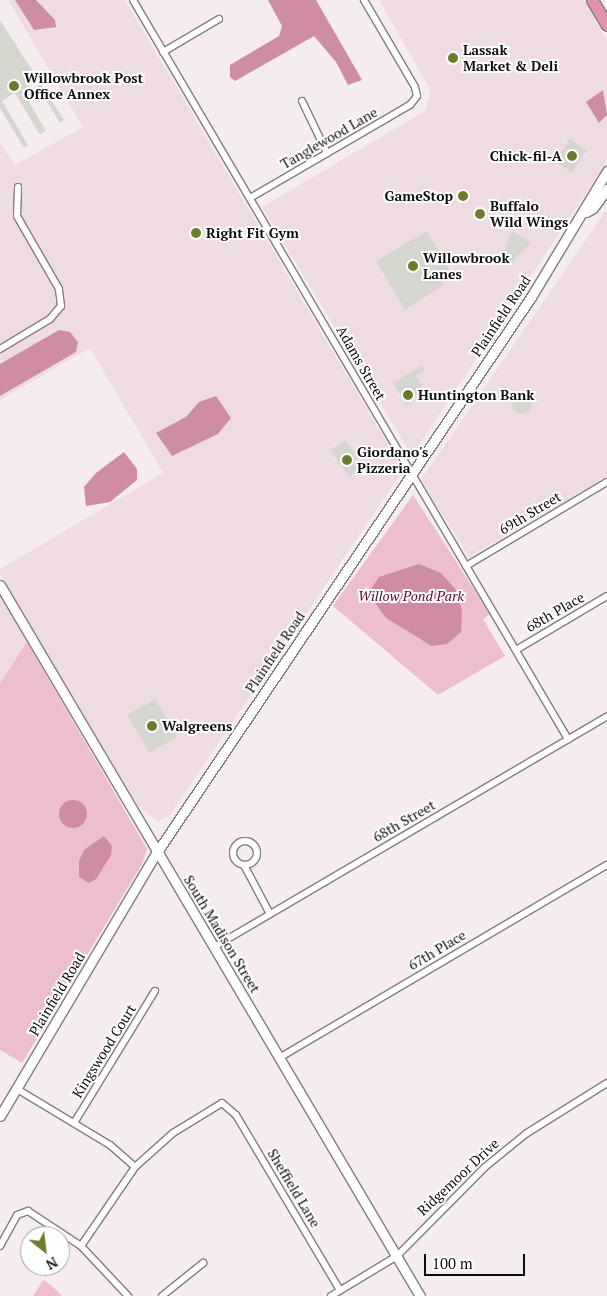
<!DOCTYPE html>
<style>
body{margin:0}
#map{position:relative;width:607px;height:1296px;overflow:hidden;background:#f5ecef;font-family:"PT Serif",serif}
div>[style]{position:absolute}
.built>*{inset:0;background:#eedce2}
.green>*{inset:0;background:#ecbece}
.water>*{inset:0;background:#ce8da5}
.round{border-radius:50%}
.building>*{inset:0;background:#d5d7cf;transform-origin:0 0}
.roads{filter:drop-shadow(1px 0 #847c7f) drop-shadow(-1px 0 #847c7f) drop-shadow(0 1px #847c7f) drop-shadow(0 -1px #847c7f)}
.street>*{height:6px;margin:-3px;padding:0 3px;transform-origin:3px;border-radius:3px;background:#fff}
.street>.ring{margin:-3px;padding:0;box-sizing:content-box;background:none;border:6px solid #fff;border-radius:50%}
.secondary>*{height:9px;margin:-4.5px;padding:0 4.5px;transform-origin:4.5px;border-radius:4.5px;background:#fff}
.highway>*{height:11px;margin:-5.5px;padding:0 5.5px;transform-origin:5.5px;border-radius:5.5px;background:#e092b0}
.dots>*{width:14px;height:14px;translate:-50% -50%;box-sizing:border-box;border:2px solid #fff;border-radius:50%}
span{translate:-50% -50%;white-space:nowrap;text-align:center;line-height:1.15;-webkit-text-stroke:4px #fff;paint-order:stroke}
.poi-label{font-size:14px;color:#100d0e;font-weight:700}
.left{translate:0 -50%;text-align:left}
.right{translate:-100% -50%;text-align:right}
.street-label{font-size:14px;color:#100d0e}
.park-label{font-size:14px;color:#54052f;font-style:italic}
.north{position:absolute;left:20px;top:1226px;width:50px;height:50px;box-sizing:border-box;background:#fff;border:1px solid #9f9e9f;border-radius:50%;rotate:151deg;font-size:14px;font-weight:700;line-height:20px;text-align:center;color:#100d0e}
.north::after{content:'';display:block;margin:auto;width:18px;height:22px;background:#6d7c2a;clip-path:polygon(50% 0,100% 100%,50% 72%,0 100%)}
.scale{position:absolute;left:424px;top:1254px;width:101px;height:22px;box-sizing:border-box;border:2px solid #100d0e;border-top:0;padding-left:6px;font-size:15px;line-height:18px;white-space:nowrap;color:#100d0e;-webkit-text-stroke:4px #fff;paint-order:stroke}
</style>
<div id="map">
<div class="built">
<i style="clip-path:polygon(8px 0,125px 0,401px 467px,400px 475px,170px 815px,158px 821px,138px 806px,0 573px,0 569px,163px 473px,90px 348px,0 400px,0 142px,15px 165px,83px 127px)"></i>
<i style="clip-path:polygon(379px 0,584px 0,607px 40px,607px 161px,418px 447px,409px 451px,262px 207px,425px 111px,431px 91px)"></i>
<i style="clip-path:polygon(607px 209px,607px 477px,469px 557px,421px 480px)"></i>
<i style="clip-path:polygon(0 595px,27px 642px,0 683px)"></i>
</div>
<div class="green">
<i style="clip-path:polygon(413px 495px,490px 614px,483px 619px,505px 656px,438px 695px,333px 606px)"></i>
<i style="clip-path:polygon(27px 642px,147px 849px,142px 864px,22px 1063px,0 1050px,0 683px)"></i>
<i style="clip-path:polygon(43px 1280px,51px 1285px,62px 1296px,33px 1296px)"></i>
</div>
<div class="water">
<i style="clip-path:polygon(15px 0,36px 0,55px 20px,56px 27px,34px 30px)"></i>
<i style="clip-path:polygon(268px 0,316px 0,362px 80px,348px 85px,336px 62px,314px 36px,235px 81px,230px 77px,230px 65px,279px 36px,282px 26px)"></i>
<i style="clip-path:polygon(603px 90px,607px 115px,599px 123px,586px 102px)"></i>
<i style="clip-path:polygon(59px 330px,70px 332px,78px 342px,76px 352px,0 396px,0 364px)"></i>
<i style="clip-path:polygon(216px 396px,231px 418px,218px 434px,172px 456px,156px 433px,186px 417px,199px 402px)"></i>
<i style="clip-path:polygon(124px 452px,137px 469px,137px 480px,110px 502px,86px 506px,84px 487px,96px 473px)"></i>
<i style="clip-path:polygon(419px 564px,441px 573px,456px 590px,462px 611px,461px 632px,447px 644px,431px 646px,419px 638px,386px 618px,373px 600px,371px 589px,379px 577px)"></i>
<i class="round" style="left:59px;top:800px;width:28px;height:28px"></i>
<i style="clip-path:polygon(104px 836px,112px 846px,111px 855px,96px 879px,89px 883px,79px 877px,79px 861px,84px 850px)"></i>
</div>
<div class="building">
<i style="clip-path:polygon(0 20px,64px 120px,60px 123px,35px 82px,22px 90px,46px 131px,40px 135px,15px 93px,2px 101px,28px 145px,24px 148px,0 108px)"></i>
<i style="left:570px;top:139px;width:20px;height:27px;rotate:33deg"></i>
<i style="clip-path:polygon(427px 231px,450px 271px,439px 277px,443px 285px,405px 310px,376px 261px)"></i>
<i style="clip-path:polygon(512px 231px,531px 242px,509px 266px,500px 261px)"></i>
<i style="clip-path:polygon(422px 365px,425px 371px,416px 376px,422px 385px,407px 406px,393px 383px)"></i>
<i class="round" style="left:512px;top:394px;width:20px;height:20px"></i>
<i style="clip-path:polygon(346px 441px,358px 459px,354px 461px,357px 471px,349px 476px,330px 450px)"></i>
<i style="left:155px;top:699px;width:44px;height:32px;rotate:60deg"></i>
</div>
<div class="roads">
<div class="street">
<i style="left:133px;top:0;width:858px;rotate:59.52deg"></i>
<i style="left:163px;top:52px;width:65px;rotate:-30.5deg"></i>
<i style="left:302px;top:101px;width:58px;rotate:64.3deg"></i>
<i style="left:250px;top:198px;width:185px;rotate:-30.2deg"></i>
<i style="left:410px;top:105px;width:11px;rotate:-52deg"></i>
<i style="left:417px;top:96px;width:9px;rotate:-103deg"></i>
<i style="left:415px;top:87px;width:101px;rotate:-120.4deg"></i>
<i style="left:0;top:349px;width:58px;rotate:-31deg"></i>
<i style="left:50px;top:319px;width:17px;rotate:-50deg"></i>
<i style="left:61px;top:306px;width:17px;rotate:-97deg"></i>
<i style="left:59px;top:289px;width:84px;rotate:-119.9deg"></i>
<i style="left:17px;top:216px;width:29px;rotate:-88deg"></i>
<i style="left:466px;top:566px;width:164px;rotate:-30.8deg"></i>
<i style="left:516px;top:650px;width:106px;rotate:-30.7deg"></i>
<i class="ring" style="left:233px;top:841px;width:18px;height:18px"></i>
<i style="left:244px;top:865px;width:55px;rotate:62deg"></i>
<i style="left:214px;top:947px;width:456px;rotate:-30.4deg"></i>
<i style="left:279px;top:1058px;width:381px;rotate:-30.5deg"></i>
<i style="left:17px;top:1089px;width:109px;rotate:31.1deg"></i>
<i style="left:110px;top:1145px;width:33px;rotate:41deg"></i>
<i style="left:74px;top:1123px;width:155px;rotate:-58.5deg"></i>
<i style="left:0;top:1246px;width:35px;rotate:-61deg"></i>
<i style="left:17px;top:1215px;width:12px;rotate:-20deg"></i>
<i style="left:28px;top:1211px;width:64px;rotate:33.4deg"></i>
<i style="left:81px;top:1246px;width:69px;rotate:46.8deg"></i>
<i style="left:81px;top:1246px;width:96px;rotate:-55.6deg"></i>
<i style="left:135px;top:1167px;width:51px;rotate:-41.8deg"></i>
<i style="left:173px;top:1133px;width:57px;rotate:-31.5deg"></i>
<i style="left:222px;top:1103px;width:18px;rotate:41deg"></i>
<i style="left:236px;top:1115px;width:204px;rotate:59.3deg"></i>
<i style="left:162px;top:1296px;width:53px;rotate:-38.8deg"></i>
<i style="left:331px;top:1296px;width:77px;rotate:-31.2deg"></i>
<i style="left:397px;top:1256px;width:125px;rotate:-45.3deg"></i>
<i style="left:485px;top:1167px;width:54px;rotate:-39deg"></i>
<i style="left:527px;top:1133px;width:94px;rotate:-32deg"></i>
</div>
<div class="secondary">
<i style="left:586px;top:212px;width:8px;rotate:-30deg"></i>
<i style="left:593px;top:208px;width:24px;rotate:-54deg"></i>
<i style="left:0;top:585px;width:826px;rotate:59.43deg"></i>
<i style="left:0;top:1116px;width:307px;rotate:-59.3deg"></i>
<i style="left:157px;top:852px;width:669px;rotate:-56.02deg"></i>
<i style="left:531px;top:297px;width:147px;rotate:-58.9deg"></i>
</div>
<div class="highway">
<i style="left:592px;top:0;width:29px;rotate:59deg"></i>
</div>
</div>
<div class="dots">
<i style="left:453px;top:58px;background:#6d7c2a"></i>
<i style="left:14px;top:86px;background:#6d7c2a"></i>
<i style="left:572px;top:156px;background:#6d7c2a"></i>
<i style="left:463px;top:196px;background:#6d7c2a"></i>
<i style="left:480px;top:214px;background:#6d7c2a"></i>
<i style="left:196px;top:233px;background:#6d7c2a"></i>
<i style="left:413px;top:266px;background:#6d7c2a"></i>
<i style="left:408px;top:395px;background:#6d7c2a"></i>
<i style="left:347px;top:460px;background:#6d7c2a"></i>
<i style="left:152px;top:726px;background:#6d7c2a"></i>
</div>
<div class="poi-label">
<span class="left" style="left:463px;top:58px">Lassak<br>Market &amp; Deli</span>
<span class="left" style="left:24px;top:86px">Willowbrook Post<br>Office Annex</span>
<span class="right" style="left:562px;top:156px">Chick-fil-A</span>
<span class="right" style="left:453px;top:196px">GameStop</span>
<span class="left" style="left:490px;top:214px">Buffalo<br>Wild Wings</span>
<span class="left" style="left:206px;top:233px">Right Fit Gym</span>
<span class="left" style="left:423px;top:266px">Willowbrook<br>Lanes</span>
<span class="left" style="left:418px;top:395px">Huntington Bank</span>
<span class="left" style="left:357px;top:460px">Giordano's<br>Pizzeria</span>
<span class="left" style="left:162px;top:726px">Walgreens</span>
</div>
<div class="street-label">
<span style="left:329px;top:138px;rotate:-30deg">Tanglewood Lane</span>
<span style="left:501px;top:316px;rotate:-56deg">Plainfield Road</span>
<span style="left:361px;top:363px;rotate:60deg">Adams Street</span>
<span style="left:530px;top:513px;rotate:-31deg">69th Street</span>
<span style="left:555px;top:612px;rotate:-30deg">68th Place</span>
<span style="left:275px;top:652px;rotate:-56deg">Plainfield Road</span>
<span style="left:404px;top:821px;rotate:-30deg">68th Street</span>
<span style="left:222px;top:934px;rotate:59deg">South Madison Street</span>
<span style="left:437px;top:950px;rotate:-31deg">67th Place</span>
<span style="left:57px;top:994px;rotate:-59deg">Plainfield Road</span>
<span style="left:104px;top:1051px;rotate:-58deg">Kingswood Court</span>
<span style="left:458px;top:1177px;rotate:-43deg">Ridgemoor Drive</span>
<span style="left:294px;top:1188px;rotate:59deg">Sheffield Lane</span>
</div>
<div class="park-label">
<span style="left:411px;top:596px">Willow Pond Park</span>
</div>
<div class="north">N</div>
<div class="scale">100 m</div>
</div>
